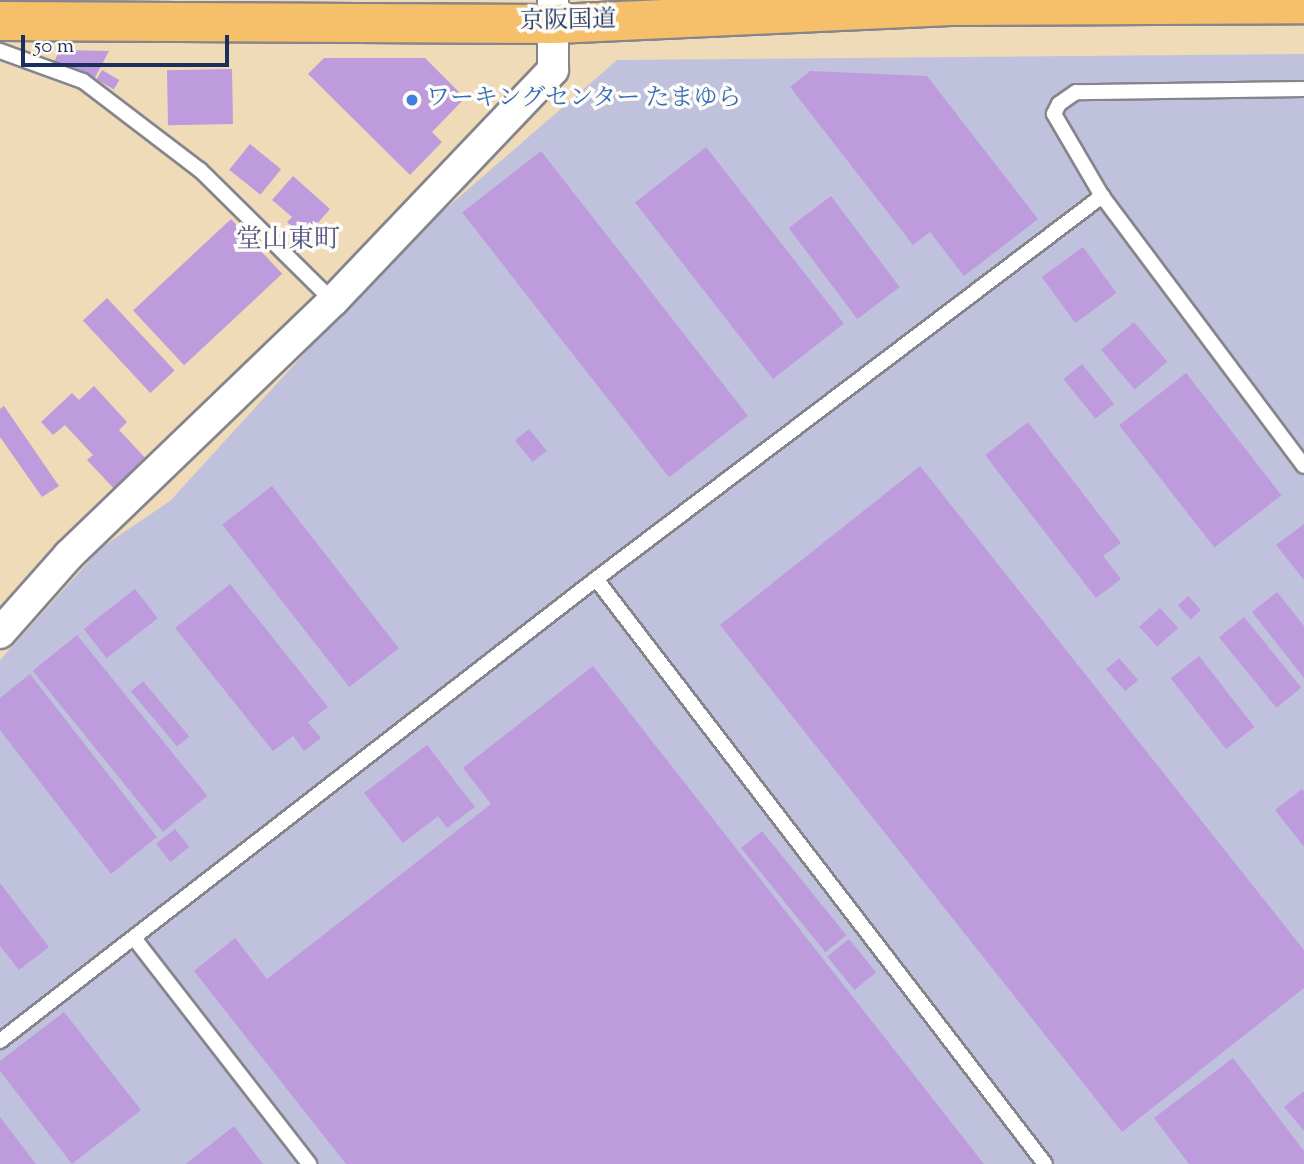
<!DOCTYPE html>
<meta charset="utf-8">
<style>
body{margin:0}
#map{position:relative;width:1304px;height:1164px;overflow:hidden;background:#f0dbb9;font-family:"Sorts Mill Goudy","Noto Serif JP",serif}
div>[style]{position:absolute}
.industrial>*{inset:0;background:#c0c2dd}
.building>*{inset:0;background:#bd9bdd;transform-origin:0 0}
.roads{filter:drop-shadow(2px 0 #86858c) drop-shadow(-2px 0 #86858c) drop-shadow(0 2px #86858c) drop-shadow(0 -2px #86858c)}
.lane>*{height:14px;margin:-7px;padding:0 7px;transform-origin:7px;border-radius:7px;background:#fff}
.street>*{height:30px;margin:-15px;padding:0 15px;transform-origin:15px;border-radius:15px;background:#fff}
.highway>*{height:38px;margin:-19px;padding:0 19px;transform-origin:19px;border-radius:19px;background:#f6c06b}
.dots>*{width:19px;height:19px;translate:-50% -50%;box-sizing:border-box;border:4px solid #fdfcf7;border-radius:50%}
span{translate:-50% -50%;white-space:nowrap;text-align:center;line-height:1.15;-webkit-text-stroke:7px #fdfcf7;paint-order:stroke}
.street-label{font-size:24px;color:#1b2f5e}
.shop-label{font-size:24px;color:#366cbe}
.left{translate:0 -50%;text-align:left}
.neighbourhood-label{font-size:26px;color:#54558a}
.scale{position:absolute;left:21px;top:35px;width:208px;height:32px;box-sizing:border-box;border:4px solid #1b2f5e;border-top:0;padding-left:9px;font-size:21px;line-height:24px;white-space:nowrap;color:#1b2f5e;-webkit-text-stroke:5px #fdfcf7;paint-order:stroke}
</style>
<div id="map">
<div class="industrial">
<i style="clip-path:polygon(1304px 54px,1304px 1164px,0 1164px,0 660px,102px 547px,170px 501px,356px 297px,442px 212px,617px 60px)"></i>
</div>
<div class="building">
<i style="clip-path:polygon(60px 50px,109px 51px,92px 83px,54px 62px)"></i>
<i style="clip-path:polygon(324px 58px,425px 58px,465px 98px,432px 132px,442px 142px,410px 175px,308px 74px)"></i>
<i style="left:232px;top:69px;width:55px;height:65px;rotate:89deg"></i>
<i style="left:102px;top:70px;width:20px;height:11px;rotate:30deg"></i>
<i style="clip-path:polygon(810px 71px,927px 76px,1038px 219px,964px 276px,930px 232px,913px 245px,790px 87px)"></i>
<i style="left:250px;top:144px;width:40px;height:33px;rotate:39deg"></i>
<i style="left:706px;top:147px;width:224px;height:90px;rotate:52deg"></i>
<i style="left:541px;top:151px;width:336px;height:100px;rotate:52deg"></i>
<i style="clip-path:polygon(293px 176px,330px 209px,305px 238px,287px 222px,292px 217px,272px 200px)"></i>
<i style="left:831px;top:196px;width:114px;height:53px;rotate:53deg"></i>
<i style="left:231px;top:219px;width:75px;height:134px;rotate:47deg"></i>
<i style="left:1083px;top:247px;width:57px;height:51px;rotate:54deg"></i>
<i style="left:107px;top:298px;width:99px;height:33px;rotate:47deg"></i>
<i style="left:1134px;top:322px;width:52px;height:43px;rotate:50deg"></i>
<i style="left:1082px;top:364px;width:51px;height:24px;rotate:51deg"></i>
<i style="left:1186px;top:373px;width:155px;height:85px;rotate:52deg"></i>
<i style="clip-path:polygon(94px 386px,127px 422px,119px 430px,150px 463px,118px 493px,87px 460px,93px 455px,65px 425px,53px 435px,41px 422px,72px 393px,79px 400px)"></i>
<i style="clip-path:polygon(4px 406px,59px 486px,42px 497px,0 437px,0 409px)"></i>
<i style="clip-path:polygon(1028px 422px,1121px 543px,1103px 556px,1121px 579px,1096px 598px,985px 455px)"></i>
<i style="left:529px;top:429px;width:28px;height:18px;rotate:51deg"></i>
<i style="clip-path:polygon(920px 466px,1304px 950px,1304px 988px,1122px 1132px,720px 625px)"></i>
<i style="left:272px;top:486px;width:206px;height:63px;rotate:52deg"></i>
<i style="clip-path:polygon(1304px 524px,1304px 580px,1276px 545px)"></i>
<i style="clip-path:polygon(230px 584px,328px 707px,308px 722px,321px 738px,304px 751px,293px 736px,273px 751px,175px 628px)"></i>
<i style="left:135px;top:589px;width:37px;height:65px;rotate:52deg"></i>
<i style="clip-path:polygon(1277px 592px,1304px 626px,1304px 678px,1252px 612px)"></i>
<i style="left:1188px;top:596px;width:19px;height:14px;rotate:47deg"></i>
<i style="left:1160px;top:608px;width:27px;height:28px;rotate:48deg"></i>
<i style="left:1244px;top:617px;width:91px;height:32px;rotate:51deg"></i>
<i style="left:77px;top:635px;width:207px;height:57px;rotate:51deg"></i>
<i style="left:1199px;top:656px;width:90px;height:36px;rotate:52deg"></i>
<i style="left:1119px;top:658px;width:29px;height:17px;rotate:49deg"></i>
<i style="clip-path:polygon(593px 666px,984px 1164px,346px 1164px,194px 971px,235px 938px,267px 979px,491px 804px,463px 768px)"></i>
<i style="clip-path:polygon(30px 674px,157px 837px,111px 874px,0 730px,0 698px)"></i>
<i style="left:143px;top:681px;width:72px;height:16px;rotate:50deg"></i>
<i style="clip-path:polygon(427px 745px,475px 807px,447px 828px,438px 816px,403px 843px,364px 793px)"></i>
<i style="clip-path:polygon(1302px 789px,1304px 791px,1304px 847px,1275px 810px)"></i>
<i style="left:175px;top:829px;width:23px;height:24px;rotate:52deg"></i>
<i style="left:762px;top:831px;width:134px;height:27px;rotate:51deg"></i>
<i style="clip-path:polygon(0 883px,49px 947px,19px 970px,0 946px)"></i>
<i style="left:849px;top:939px;width:43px;height:28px;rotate:51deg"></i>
<i style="clip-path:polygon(64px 1012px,141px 1110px,72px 1164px,0 1071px,0 1061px)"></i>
<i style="clip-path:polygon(1233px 1058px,1304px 1151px,1304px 1164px,1189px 1164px,1154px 1118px)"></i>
<i style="clip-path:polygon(1304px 1091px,1304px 1131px,1284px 1107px)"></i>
<i style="clip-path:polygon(0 1117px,36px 1164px,0 1164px)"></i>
<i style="clip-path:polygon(234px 1126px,263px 1164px,186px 1164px)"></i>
</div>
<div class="roads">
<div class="lane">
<i style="left:0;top:51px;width:88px;rotate:19.9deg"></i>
<i style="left:83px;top:81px;width:147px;rotate:37.3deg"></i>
<i style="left:200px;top:170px;width:187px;rotate:44.6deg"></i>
<i style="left:1304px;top:89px;width:228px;rotate:179.2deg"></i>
<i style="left:1076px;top:92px;width:21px;rotate:145deg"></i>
<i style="left:1059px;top:104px;width:11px;rotate:117deg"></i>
<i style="left:1054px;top:114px;width:95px;rotate:59.7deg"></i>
<i style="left:1102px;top:196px;width:337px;rotate:53.2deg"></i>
<i style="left:596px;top:579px;width:737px;rotate:52.49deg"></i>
<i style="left:134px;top:938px;width:286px;rotate:52.2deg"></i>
<i style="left:0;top:1041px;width:754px;rotate:-37.78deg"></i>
<i style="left:596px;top:579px;width:635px;rotate:-37.12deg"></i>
</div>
<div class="street">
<i style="left:0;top:633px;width:104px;rotate:-48.5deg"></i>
<i style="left:69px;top:555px;width:366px;rotate:-43.9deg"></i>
<i style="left:333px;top:301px;width:319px;rotate:-46.4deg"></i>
<i style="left:553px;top:70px;width:70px;rotate:-90deg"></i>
</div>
<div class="highway">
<i style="left:0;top:21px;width:555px;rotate:0.31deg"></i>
<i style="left:555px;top:24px;width:401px;rotate:-2.6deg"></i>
<i style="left:956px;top:6px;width:348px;rotate:-0.3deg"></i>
</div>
</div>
<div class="dots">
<i style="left:412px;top:100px;background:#3f7fe0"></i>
</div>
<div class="street-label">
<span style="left:568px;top:22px;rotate:-1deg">京阪国道</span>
</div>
<div class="shop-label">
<span class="left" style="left:426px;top:100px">ワーキングセンター たまゆら</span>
</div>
<div class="neighbourhood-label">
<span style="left:288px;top:241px">堂山東町</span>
</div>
<div class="scale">50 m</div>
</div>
